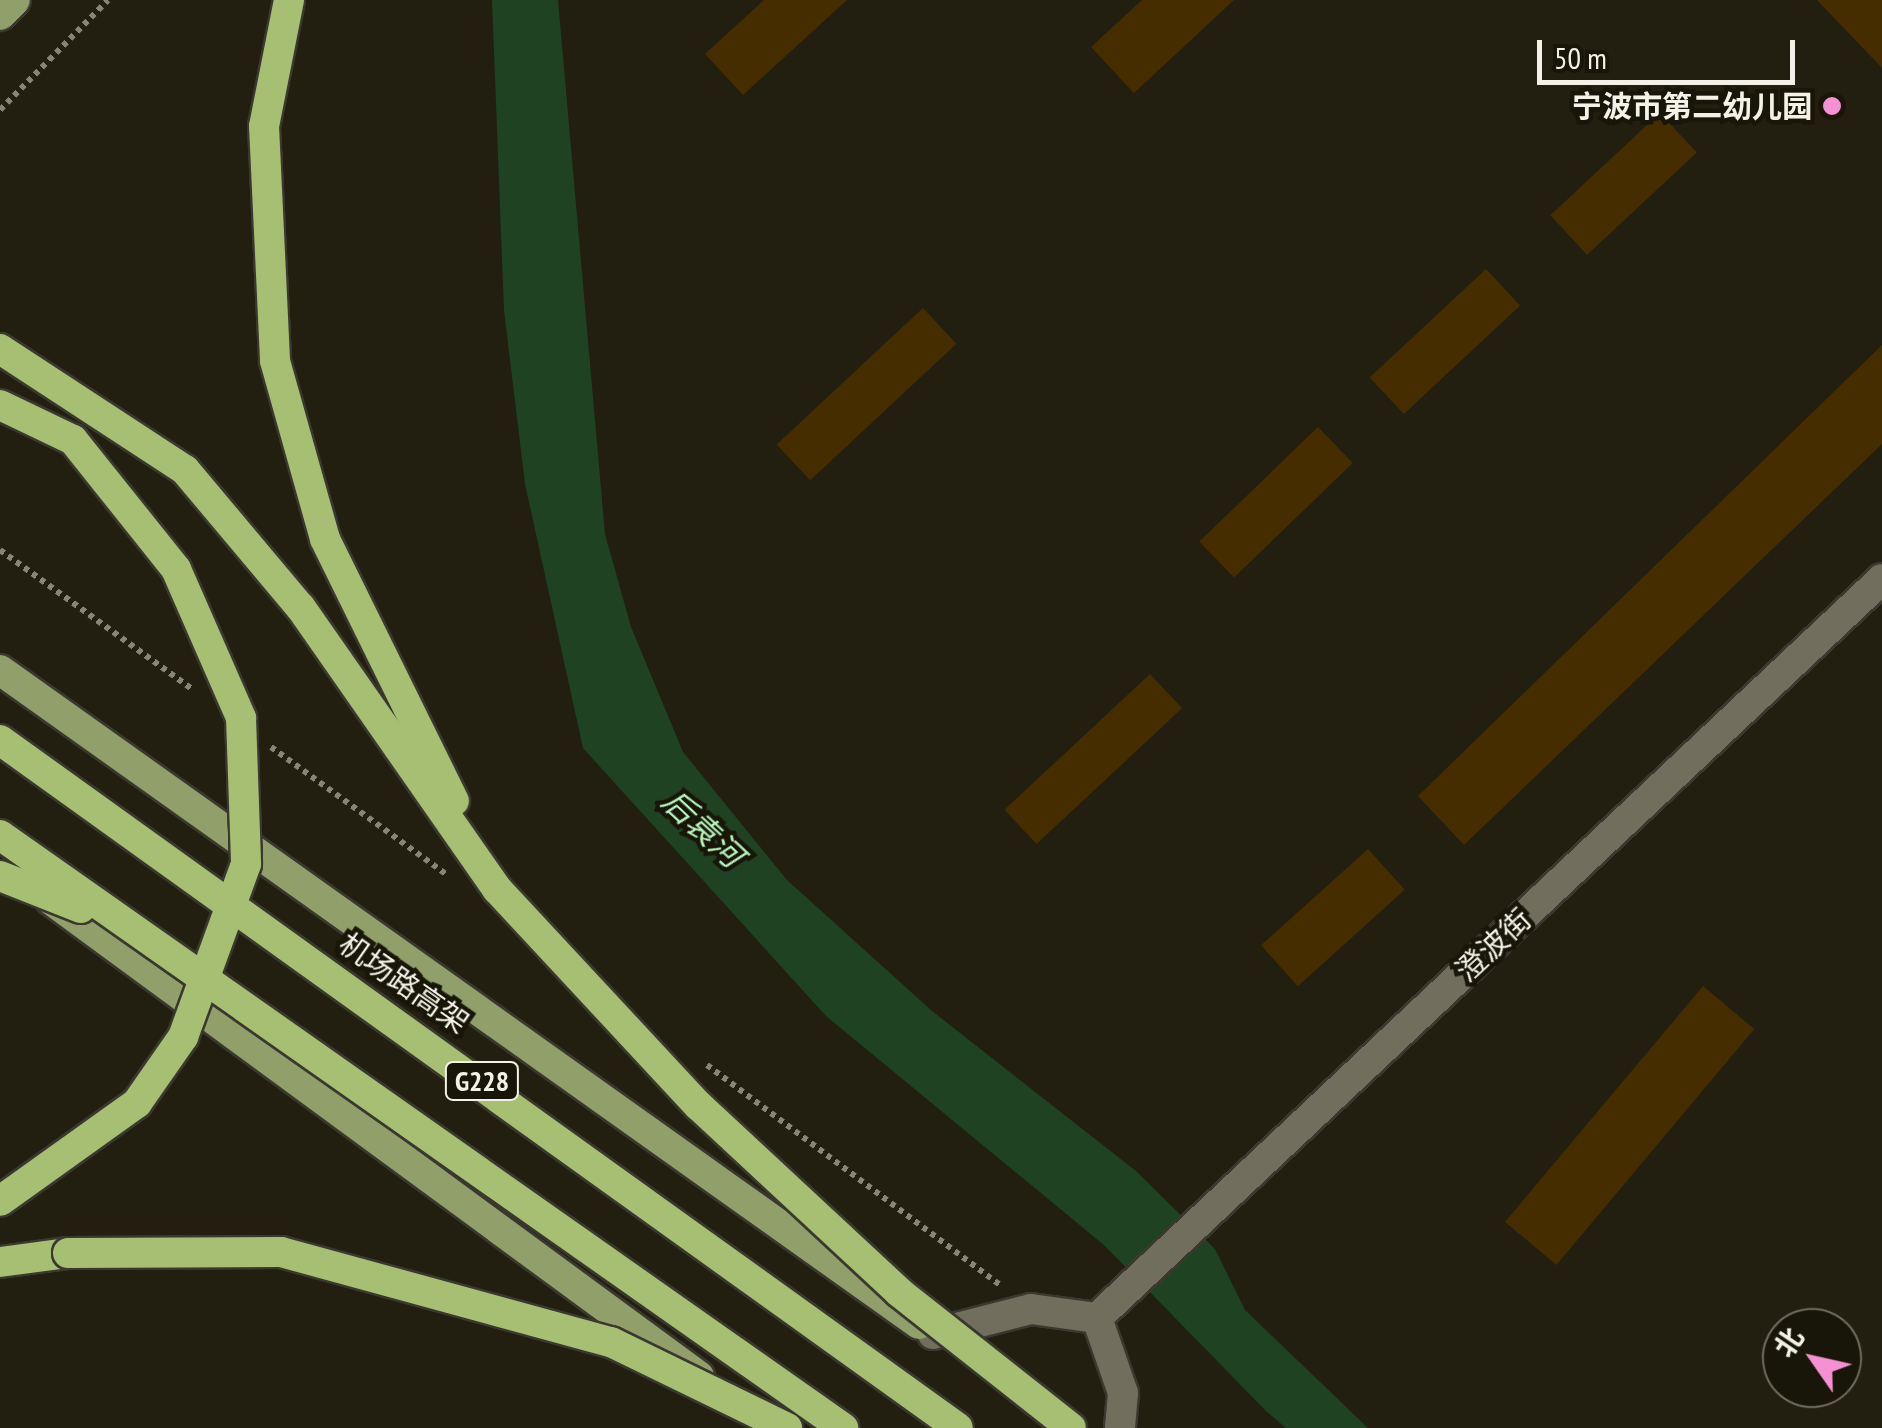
<!DOCTYPE html>
<meta charset="utf-8">
<style>
body{margin:0}
#map{position:relative;width:1882px;height:1428px;overflow:hidden;background:#221f10;font-family:"PT Sans Narrow","Noto Sans SC",sans-serif}
div>[style]{position:absolute}
.water>*{inset:0;background:#1f4223}
.building>*{inset:0;background:#462d00;transform-origin:0 0}
.path>*{height:6px;margin-top:-3px;transform-origin:0;background:repeating-linear-gradient(90deg,#878578 0 5px,transparent 0 10px)}
.roads{filter:drop-shadow(2px 0 #3a382f) drop-shadow(-2px 0 #3a382f) drop-shadow(0 2px #3a382f) drop-shadow(0 -2px #3a382f)}
.minor>*{height:30px;margin:-15px;padding:0 15px;transform-origin:15px;border-radius:15px;background:#716e5d}
.major>*{height:30px;margin:-15px;padding:0 15px;transform-origin:15px;border-radius:15px;background:#919f6a}
.highway>*{height:30px;margin:-15px;padding:0 15px;transform-origin:15px;border-radius:15px;background:#a7bf72}
.bridges{filter:drop-shadow(2px 0 #3a382f) drop-shadow(-2px 0 #3a382f) drop-shadow(0 2px #3a382f) drop-shadow(0 -2px #3a382f)}
.highway-bridge>*{height:30px;margin:-15px;padding:0 15px;transform-origin:15px;border-radius:15px;background:#a7bf72}
.dots>*{width:28px;height:28px;translate:-50% -50%;box-sizing:border-box;border:5px solid #181608;border-radius:50%}
span{translate:-50% -50%;white-space:nowrap;text-align:center;line-height:1.15;-webkit-text-stroke:9px #181608;paint-order:stroke}
.shield-label span{padding:2px 8px;background:#181608;border:2px solid;border-radius:8px;-webkit-text-stroke-width:0}
.shield-label{font-size:28px;color:#f4f2e8;font-weight:700}
.poi-label{font-size:30px;color:#f4f2e8;font-weight:700}
.right{translate:-100% -50%;text-align:right}
.street-label{font-size:30px;color:#f4f2e8}
.water-label{font-size:32px;color:#b9f6bd;font-style:italic}
.north{position:absolute;left:1762px;top:1308px;width:100px;height:100px;box-sizing:border-box;background:#181608;border:2px solid #706e62;border-radius:50%;rotate:304deg;font-size:28px;font-weight:700;line-height:40px;text-align:center;color:#f4f2e8}
.north::after{content:'';display:block;margin:auto;width:35px;height:45px;background:#f591d2;clip-path:polygon(50% 0,100% 100%,50% 72%,0 100%)}
.scale{position:absolute;left:1537px;top:40px;width:258px;height:45px;box-sizing:border-box;border:5px solid #f4f2e8;border-top:0;padding-left:12px;font-size:30px;line-height:35px;white-space:nowrap;color:#f4f2e8;-webkit-text-stroke:8px #181608;paint-order:stroke}
</style>
<div id="map">
<div class="water">
<i style="clip-path:polygon(492px 0,558px 0,605px 534px,631px 627px,683px 752px,787px 880px,932px 1011px,1136px 1171px,1215px 1249px,1245px 1310px,1368px 1428px,1286px 1428px,1266px 1411px,1104px 1245px,826px 1016px,583px 748px,525px 484px,504px 310px)"></i>
</div>
<div class="building">
<i style="clip-path:polygon(764px 0,847px 0,743px 95px,705px 54px)"></i>
<i style="clip-path:polygon(1142px 0,1234px 0,1134px 93px,1091px 47px)"></i>
<i style="clip-path:polygon(1817px 0,1882px 0,1882px 68px)"></i>
<i style="left:1660px;top:113px;width:54px;height:150px;rotate:47deg"></i>
<i style="left:1486px;top:269px;width:50px;height:159px;rotate:47deg"></i>
<i style="left:923px;top:308px;width:49px;height:200px;rotate:47deg"></i>
<i style="clip-path:polygon(1882px 345px,1882px 444px,1464px 845px,1418px 796px)"></i>
<i style="left:1318px;top:427px;width:50px;height:165px;rotate:46deg"></i>
<i style="left:1150px;top:674px;width:47px;height:199px;rotate:47deg"></i>
<i style="left:1368px;top:849px;width:55px;height:144px;rotate:48deg"></i>
<i style="left:1703px;top:986px;width:67px;height:308px;rotate:40deg"></i>
</div>
<div class="path">
<i style="left:0;top:110px;width:154px;rotate:-45.5deg"></i>
<i style="left:0;top:550px;width:237px;rotate:35.9deg"></i>
<i style="left:271px;top:747px;width:218px;rotate:36deg"></i>
<i style="left:707px;top:1065px;width:368px;rotate:36.9deg"></i>
</div>
<div class="roads">
<div class="minor">
<i style="left:1097px;top:1318px;width:79px;rotate:70.9deg"></i>
<i style="left:1123px;top:1393px;width:35px;rotate:95deg"></i>
<i style="left:933px;top:1334px;width:101px;rotate:-14.3deg"></i>
<i style="left:1031px;top:1309px;width:67px;rotate:7.8deg"></i>
<i style="left:1097px;top:1318px;width:1078px;rotate:-43.27deg"></i>
</div>
<div class="major">
<i style="left:0;top:15px;width:21px;rotate:-45deg"></i>
<i style="left:0;top:670px;width:1128px;rotate:35.44deg"></i>
<i style="left:51px;top:900px;width:804px;rotate:36.3deg"></i>
</div>
<div class="highway">
<i style="left:0;top:1262px;width:69px;rotate:-7.5deg"></i>
</div>
</div>
<div class="bridges">
<div class="highway-bridge">
<i style="left:289px;top:0;width:128px;rotate:101.2deg"></i>
<i style="left:264px;top:126px;width:235px;rotate:87.3deg"></i>
<i style="left:275px;top:361px;width:185px;rotate:74.3deg"></i>
<i style="left:325px;top:539px;width:292px;rotate:63.8deg"></i>
<i style="left:0;top:349px;width:221px;rotate:33.2deg"></i>
<i style="left:185px;top:470px;width:180px;rotate:50deg"></i>
<i style="left:301px;top:608px;width:343px;rotate:55.1deg"></i>
<i style="left:497px;top:889px;width:296px;rotate:47.1deg"></i>
<i style="left:699px;top:1106px;width:273px;rotate:42.9deg"></i>
<i style="left:899px;top:1292px;width:219px;rotate:38.3deg"></i>
<i style="left:0;top:405px;width:81px;rotate:25.6deg"></i>
<i style="left:73px;top:440px;width:165px;rotate:51.4deg"></i>
<i style="left:176px;top:569px;width:163px;rotate:66.4deg"></i>
<i style="left:241px;top:718px;width:146px;rotate:88deg"></i>
<i style="left:246px;top:864px;width:184px;rotate:110deg"></i>
<i style="left:183px;top:1037px;width:80px;rotate:124.9deg"></i>
<i style="left:137px;top:1103px;width:168px;rotate:144.4deg"></i>
<i style="left:0;top:740px;width:1179px;rotate:35.68deg"></i>
<i style="left:0;top:835px;width:1031px;rotate:35.12deg"></i>
<i style="left:0;top:876px;width:87px;rotate:21.6deg"></i>
<i style="left:68px;top:1253px;width:213px;rotate:-0.3deg"></i>
<i style="left:281px;top:1252px;width:342px;rotate:15.3deg"></i>
<i style="left:611px;top:1342px;width:196px;rotate:26deg"></i>
</div>
</div>
<div class="dots">
<i style="left:1832px;top:106px;background:#f591d2"></i>
</div>
<div class="shield-label">
<span style="left:482px;top:1081px">G228</span>
</div>
<div class="poi-label">
<span class="right" style="left:1812px;top:106px">宁波市第二幼儿园</span>
</div>
<div class="street-label">
<span style="left:1493px;top:945px;rotate:-43deg">澄波街</span>
<span style="left:404px;top:983px;rotate:35deg">机场路高架</span>
</div>
<div class="water-label">
<span style="left:703px;top:828px;rotate:43deg">后袁河</span>
</div>
<div class="north">北</div>
<div class="scale">50 m</div>
</div>
